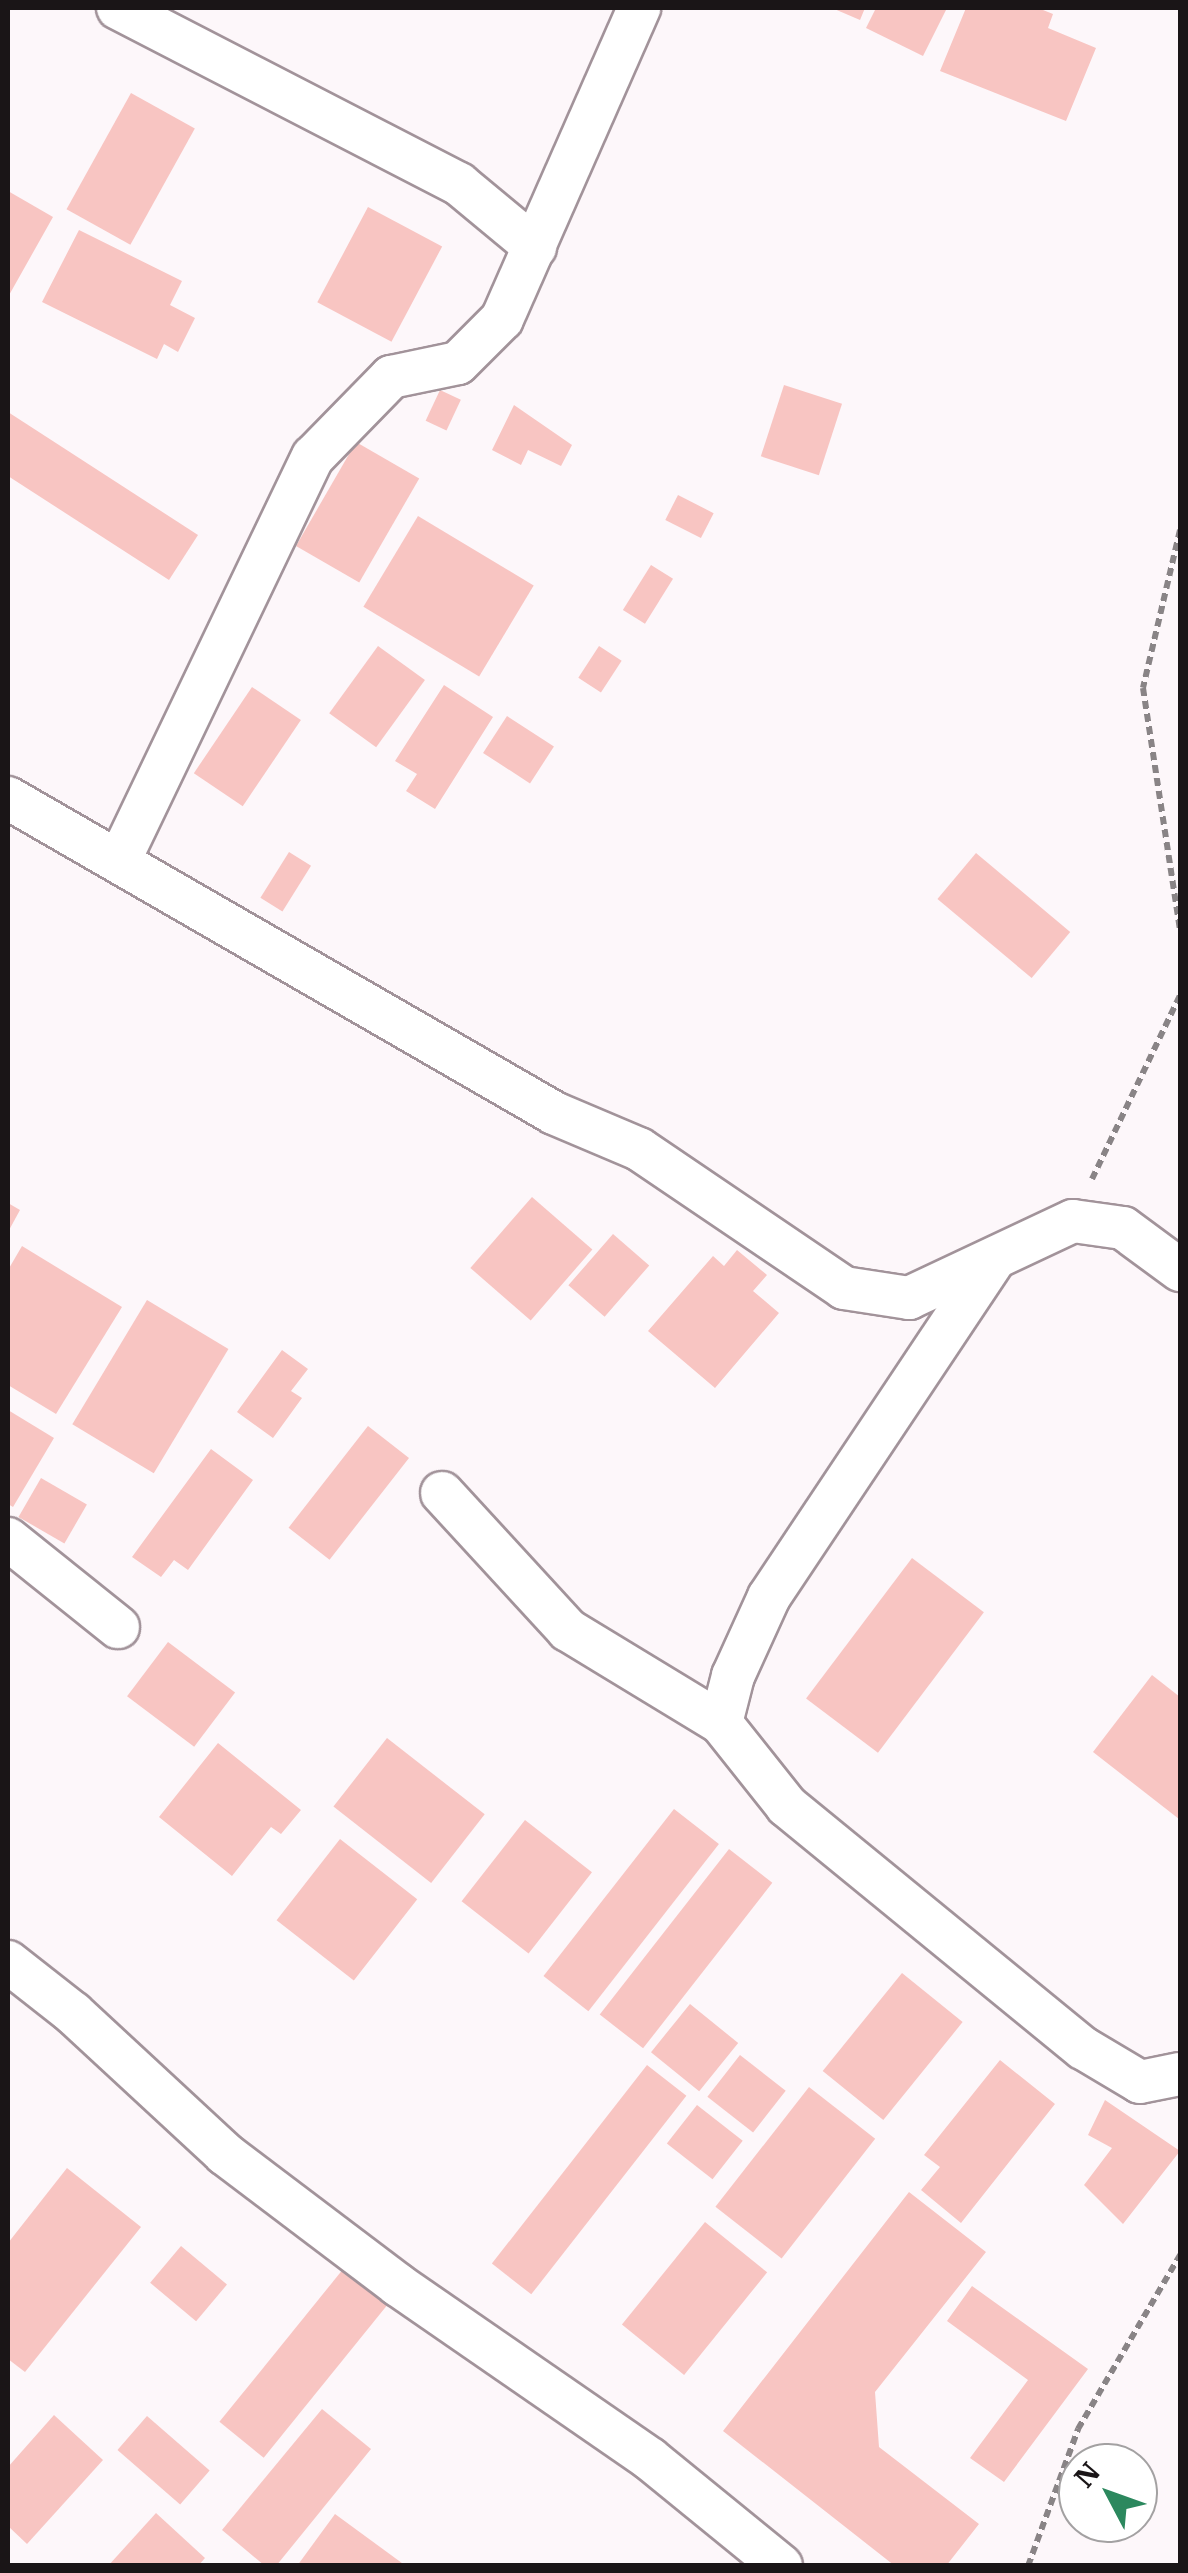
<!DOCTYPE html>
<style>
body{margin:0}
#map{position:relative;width:1188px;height:2573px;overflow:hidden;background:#fdf7fa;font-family:"IBM Plex Serif",serif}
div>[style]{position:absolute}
.building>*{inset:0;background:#f8c5c2;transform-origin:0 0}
.path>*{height:6px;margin-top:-3px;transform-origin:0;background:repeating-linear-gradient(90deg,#898486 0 8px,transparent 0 13px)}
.roads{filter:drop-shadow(2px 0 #a2939a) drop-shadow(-2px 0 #a2939a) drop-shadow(0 2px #a2939a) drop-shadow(0 -2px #a2939a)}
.minor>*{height:42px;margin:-21px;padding:0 21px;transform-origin:21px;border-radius:21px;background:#fff}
span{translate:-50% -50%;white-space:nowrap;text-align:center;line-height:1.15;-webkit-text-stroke:8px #fff;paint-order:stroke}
.frame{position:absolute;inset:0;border:10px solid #1a1517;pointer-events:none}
.north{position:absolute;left:1058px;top:2443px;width:100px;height:100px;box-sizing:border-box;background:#fff;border:2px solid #a3a1a2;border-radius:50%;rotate:311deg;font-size:28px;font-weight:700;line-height:40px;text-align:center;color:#1a1517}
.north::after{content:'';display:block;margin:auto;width:35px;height:45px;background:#2c885e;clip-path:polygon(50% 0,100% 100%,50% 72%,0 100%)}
</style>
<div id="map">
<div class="building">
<i style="clip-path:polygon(832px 8px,865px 8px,860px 20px)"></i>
<i style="clip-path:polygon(876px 8px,947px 8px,923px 56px,866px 28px)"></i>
<i style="clip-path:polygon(966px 8px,1038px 8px,1053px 14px,1048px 28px,1096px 48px,1066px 121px,940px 71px)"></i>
<i style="left:131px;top:93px;width:73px;height:133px;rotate:29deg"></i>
<i style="clip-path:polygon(8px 191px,53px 217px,8px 297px)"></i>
<i style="left:368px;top:207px;width:84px;height:108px;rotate:28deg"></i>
<i style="clip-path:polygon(79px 230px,182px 281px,170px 305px,195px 318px,178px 352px,164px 344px,157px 359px,42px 302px)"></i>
<i style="left:784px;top:385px;width:61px;height:75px;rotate:18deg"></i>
<i style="left:440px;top:390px;width:23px;height:34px;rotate:25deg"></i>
<i style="clip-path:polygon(514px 405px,572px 445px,561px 466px,528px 450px,521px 465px,492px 450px)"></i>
<i style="clip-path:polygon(8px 412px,198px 535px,169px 580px,8px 476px)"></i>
<i style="left:356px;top:442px;width:73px;height:120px;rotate:30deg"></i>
<i style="left:678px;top:495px;width:40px;height:28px;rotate:27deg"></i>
<i style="left:418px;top:516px;width:135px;height:106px;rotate:31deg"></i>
<i style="left:651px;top:565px;width:26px;height:53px;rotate:32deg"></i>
<i style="left:378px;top:646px;width:58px;height:83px;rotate:36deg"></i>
<i style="left:599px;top:646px;width:27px;height:38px;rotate:33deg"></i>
<i style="clip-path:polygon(444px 685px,493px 717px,435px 809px,406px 791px,417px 774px,395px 761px)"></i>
<i style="left:252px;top:687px;width:59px;height:104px;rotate:34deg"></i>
<i style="left:507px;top:716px;width:56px;height:44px;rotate:33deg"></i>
<i style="left:289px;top:852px;width:26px;height:54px;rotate:32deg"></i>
<i style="left:976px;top:853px;width:123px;height:60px;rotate:40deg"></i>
<i style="left:532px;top:1197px;width:80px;height:94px;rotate:41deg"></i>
<i style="clip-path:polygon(8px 1203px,20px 1210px,8px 1232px)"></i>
<i style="left:613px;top:1234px;width:48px;height:68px;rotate:41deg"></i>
<i style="clip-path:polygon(22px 1246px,122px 1307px,56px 1414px,8px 1385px,8px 1270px)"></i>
<i style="clip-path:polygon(737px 1250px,767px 1275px,753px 1291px,779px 1313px,715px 1388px,648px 1331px,713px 1256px,724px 1266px)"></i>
<i style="left:147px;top:1300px;width:95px;height:145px;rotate:31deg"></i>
<i style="clip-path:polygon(282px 1350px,308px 1369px,291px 1391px,302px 1398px,273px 1438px,237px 1412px)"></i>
<i style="clip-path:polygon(8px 1410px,54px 1438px,13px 1507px,8px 1504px)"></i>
<i style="left:368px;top:1426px;width:52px;height:129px;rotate:38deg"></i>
<i style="clip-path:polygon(211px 1449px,253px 1480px,188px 1570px,174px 1560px,161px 1577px,132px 1557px)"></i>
<i style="left:41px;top:1478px;width:53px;height:45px;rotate:30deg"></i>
<i style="left:912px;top:1558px;width:90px;height:176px;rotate:37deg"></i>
<i style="left:168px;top:1642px;width:84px;height:68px;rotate:37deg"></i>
<i style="clip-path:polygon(1152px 1675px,1180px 1697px,1179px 1819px,1093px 1752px)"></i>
<i style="left:387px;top:1738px;width:124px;height:87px;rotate:38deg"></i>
<i style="clip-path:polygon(218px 1743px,301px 1810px,281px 1834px,271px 1827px,232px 1876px,159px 1817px)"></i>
<i style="left:674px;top:1809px;width:57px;height:212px;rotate:38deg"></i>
<i style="left:525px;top:1820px;width:85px;height:103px;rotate:38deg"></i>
<i style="left:340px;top:1839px;width:98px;height:103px;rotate:38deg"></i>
<i style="left:729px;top:1849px;width:55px;height:210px;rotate:38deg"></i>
<i style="left:902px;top:1973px;width:78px;height:126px;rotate:39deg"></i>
<i style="left:690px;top:2004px;width:62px;height:62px;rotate:39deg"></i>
<i style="left:740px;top:2055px;width:58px;height:53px;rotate:38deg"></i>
<i style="clip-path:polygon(1000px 2060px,1055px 2104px,961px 2223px,921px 2190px,940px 2167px,924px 2155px)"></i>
<i style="left:647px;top:2065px;width:50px;height:252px;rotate:38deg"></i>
<i style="left:809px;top:2087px;width:84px;height:152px;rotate:38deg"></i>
<i style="clip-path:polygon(1105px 2100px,1180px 2151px,1123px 2224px,1084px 2185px,1112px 2148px,1088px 2135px)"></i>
<i style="left:697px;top:2105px;width:58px;height:49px;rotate:38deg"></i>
<i style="clip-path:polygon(67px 2168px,141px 2227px,25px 2372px,8px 2359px,8px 2243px)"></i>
<i style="clip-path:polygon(909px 2192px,986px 2252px,875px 2392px,879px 2447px,979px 2524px,946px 2566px,895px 2566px,723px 2431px)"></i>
<i style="left:705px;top:2222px;width:80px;height:132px;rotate:39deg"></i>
<i style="left:181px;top:2246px;width:60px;height:48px;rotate:40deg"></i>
<i style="left:344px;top:2268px;width:57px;height:198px;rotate:39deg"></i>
<i style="clip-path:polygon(972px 2286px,1088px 2369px,1004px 2482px,970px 2458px,1028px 2380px,947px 2321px)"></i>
<i style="clip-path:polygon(322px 2409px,371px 2449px,276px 2566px,265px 2566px,222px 2530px)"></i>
<i style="clip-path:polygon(54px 2415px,103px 2460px,27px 2544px,8px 2526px,8px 2467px)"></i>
<i style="left:147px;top:2416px;width:83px;height:45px;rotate:41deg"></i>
<i style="clip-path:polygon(156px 2513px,205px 2558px,198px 2566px,108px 2566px)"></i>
<i style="clip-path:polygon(335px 2514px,406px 2566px,297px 2566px)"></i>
</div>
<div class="path">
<i style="left:1180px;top:530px;width:162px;rotate:103.2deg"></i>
<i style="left:1143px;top:688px;width:244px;rotate:81.3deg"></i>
<i style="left:1092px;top:1179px;width:204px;rotate:-64.4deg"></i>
<i style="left:1028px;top:2566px;width:146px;rotate:-69.9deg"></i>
<i style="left:1078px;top:2429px;width:202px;rotate:-59.6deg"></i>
</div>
<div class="roads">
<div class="minor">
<i style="left:118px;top:8px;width:384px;rotate:27.3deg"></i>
<i style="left:459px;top:184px;width:99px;rotate:39.7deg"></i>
<i style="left:8px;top:798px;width:630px;rotate:29.98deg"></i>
<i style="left:554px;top:1113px;width:92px;rotate:23deg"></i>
<i style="left:639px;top:1149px;width:248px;rotate:34.1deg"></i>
<i style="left:844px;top:1288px;width:66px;rotate:8.7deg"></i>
<i style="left:909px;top:1298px;width:181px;rotate:-25.2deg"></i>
<i style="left:1073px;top:1221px;width:50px;rotate:8deg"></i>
<i style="left:1123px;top:1228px;width:71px;rotate:36.4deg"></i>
<i style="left:120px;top:859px;width:446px;rotate:-64.4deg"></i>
<i style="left:313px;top:457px;width:112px;rotate:-45.7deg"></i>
<i style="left:391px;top:377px;width:68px;rotate:-11.8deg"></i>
<i style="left:458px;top:363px;width:62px;rotate:-45deg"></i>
<i style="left:502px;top:319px;width:340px;rotate:-66.2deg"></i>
<i style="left:442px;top:1493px;width:186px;rotate:47.4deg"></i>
<i style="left:568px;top:1630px;width:179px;rotate:31.3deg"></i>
<i style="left:721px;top:1723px;width:106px;rotate:51.5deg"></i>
<i style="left:787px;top:1806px;width:382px;rotate:39.3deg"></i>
<i style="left:1083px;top:2048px;width:66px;rotate:30.8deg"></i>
<i style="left:1140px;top:2082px;width:41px;rotate:-11.3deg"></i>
<i style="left:8px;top:1539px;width:141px;rotate:38.7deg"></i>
<i style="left:721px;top:1723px;width:49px;rotate:-75.7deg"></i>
<i style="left:733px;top:1676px;width:87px;rotate:-65.5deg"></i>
<i style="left:769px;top:1597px;width:404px;rotate:-56.3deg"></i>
<i style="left:8px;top:1962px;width:83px;rotate:38.1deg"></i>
<i style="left:73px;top:2013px;width:207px;rotate:42.8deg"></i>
<i style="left:225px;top:2154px;width:217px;rotate:37.1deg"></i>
<i style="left:398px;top:2285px;width:306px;rotate:34.6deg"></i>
<i style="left:650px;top:2459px;width:169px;rotate:39.2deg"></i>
</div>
</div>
<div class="frame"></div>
<div class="north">N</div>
</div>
